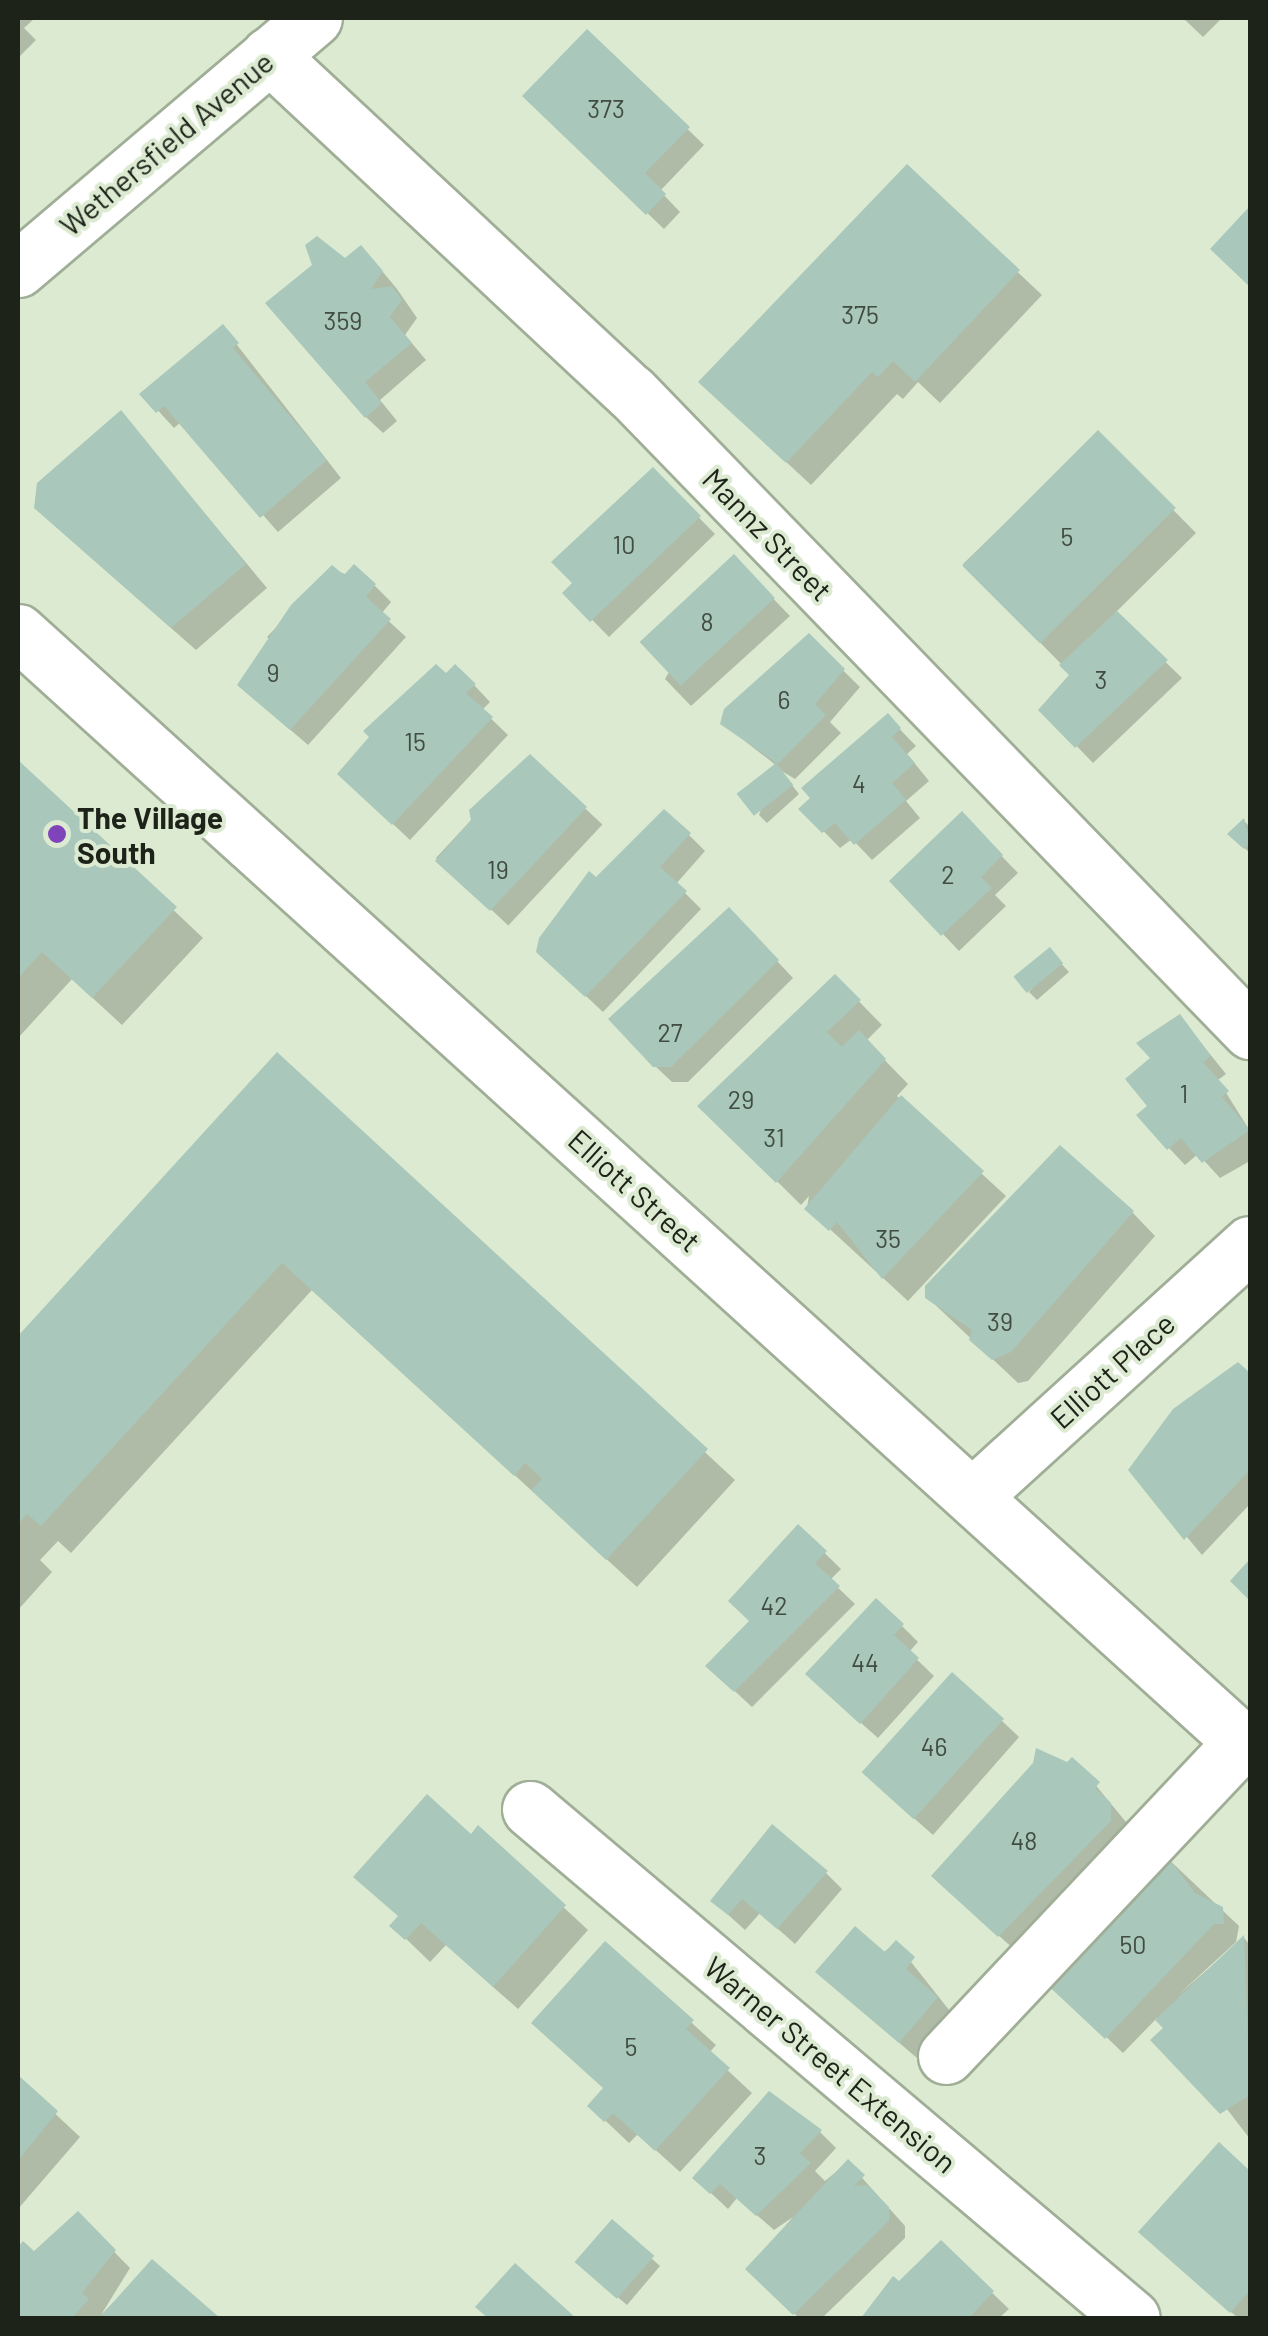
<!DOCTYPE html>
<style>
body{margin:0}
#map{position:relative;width:1268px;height:2336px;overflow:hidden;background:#dbead1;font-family:Barlow,sans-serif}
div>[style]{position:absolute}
.shadow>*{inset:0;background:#0003;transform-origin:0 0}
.building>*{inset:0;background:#a9c7ba;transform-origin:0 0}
.roads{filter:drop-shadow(2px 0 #a0ae97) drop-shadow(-2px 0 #a0ae97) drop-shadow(0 2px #a0ae97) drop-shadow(0 -2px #a0ae97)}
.minor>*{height:55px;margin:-27.5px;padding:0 27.5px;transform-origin:27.5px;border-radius:27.5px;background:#fff}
.major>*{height:55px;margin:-27.5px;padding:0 27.5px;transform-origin:27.5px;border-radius:27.5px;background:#fff}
.dots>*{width:28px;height:28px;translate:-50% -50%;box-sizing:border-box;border:5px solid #dbead1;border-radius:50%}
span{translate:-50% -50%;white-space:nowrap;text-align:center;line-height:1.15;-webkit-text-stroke:8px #dbead1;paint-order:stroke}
.number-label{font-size:25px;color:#414c42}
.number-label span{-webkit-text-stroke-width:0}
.street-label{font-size:30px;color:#1e231a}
.poi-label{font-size:30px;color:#1e231a;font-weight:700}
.left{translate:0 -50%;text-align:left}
.frame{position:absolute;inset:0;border:20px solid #1e231a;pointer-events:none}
</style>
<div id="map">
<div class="shadow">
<i style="clip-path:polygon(18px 18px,35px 18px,24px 28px,36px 40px,18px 58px)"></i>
<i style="clip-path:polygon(1183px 18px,1222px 18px,1203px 37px)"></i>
<i style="clip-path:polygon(587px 32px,704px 145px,660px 191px,680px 212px,664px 229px,525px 96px)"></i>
<i style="clip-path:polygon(907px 168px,1042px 295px,940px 403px,918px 382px,903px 399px,897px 394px,811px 485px,725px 405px)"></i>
<i style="clip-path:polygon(345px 261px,377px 265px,397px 289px,417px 318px,405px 335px,426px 360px,380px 400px,397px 421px,383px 433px,366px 417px)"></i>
<i style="clip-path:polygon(223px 327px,341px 478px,278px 532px,181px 422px,174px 428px,143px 394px)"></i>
<i style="clip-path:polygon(121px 413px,267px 588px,196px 650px,61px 531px)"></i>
<i style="clip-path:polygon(1098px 434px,1196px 533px,1115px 613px,1182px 678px,1093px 763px,1042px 710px,1072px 675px,963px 564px)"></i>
<i style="clip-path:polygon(653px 471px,715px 534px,609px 637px,566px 593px)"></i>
<i style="clip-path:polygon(734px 558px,790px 616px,691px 706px,665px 679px)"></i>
<i style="clip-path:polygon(332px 569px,375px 586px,391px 602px,381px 614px,406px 637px,308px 745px,257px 701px,274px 643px,267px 637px)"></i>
<i style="clip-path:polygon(809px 637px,860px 687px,830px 722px,841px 733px,795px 779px,780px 770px,799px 794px,767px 823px,759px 815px,777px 766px,723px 724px)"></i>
<i style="clip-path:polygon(446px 676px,474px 685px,490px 702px,482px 710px,508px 735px,410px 840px,357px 790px)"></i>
<i style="clip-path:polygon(888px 717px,916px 746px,907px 754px,929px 781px,906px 801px,920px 818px,872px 860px,852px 839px,840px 848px,802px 809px)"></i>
<i style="left:530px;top:757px;width:99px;height:138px;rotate:43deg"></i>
<i style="clip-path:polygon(18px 763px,203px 938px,122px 1025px,72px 979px,18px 1038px)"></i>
<i style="clip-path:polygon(962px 815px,1018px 873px,995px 895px,1006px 906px,959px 951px,893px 881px)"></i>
<i style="clip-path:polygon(1244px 821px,1250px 827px,1250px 853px,1238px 842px)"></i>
<i style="clip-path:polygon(689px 835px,705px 851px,676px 884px,701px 909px,603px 1012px,556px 968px,596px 881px)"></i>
<i style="clip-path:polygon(745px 927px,793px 978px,688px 1082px,672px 1082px,654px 1065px)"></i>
<i style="clip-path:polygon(1057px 959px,1069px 972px,1037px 1000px,1029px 992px)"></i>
<i style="clip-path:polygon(835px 977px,882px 1025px,866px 1041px,908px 1084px,897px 1096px,1006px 1196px,908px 1301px,807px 1208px,809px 1196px,801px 1205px,701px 1106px)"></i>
<i style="clip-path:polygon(1180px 1017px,1226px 1074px,1218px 1080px,1250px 1131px,1250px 1161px,1220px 1178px,1198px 1154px,1185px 1165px,1169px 1148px,1150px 1106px,1153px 1059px,1140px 1043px)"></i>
<i style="clip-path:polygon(277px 1056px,735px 1480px,637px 1587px,312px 1290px,71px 1553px,58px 1541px,40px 1560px,52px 1572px,18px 1610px,18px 1339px)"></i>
<i style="clip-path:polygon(1132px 1212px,1155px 1236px,1028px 1381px,1018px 1383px,928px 1298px)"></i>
<i style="clip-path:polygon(1238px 1365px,1250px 1377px,1250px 1504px,1202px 1555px,1131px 1470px)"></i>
<i style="clip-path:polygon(798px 1527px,841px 1569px,830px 1580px,855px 1604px,752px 1707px,725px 1682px)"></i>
<i style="clip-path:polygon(902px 1626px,918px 1642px,909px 1652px,934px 1676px,878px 1738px,825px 1691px)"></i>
<i style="clip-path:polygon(1002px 1721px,1019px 1737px,933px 1835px,881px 1789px)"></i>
<i style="clip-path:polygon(1088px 1776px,1126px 1822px,1126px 1838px,1016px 1951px,950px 1892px)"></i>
<i style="clip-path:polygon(478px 1828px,588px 1930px,518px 2009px,446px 1945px,430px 1962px,393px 1926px)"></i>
<i style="clip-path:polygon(1163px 1854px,1239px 1926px,1236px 1942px,1177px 1996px,1244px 1938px,1250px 1945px,1250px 2139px,1157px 2018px,1123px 2053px,1043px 1976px)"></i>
<i style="clip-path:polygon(826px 1873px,842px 1889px,795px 1944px,760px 1913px,745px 1930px,713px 1901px)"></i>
<i style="clip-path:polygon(896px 1943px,953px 2015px,917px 2058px,835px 1988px)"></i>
<i style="clip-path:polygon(605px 1944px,716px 2045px,709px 2053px,752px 2093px,680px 2172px,638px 2134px,629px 2143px,590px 2106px,605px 2089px)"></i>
<i style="clip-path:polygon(18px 2079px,80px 2137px,18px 2209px)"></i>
<i style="clip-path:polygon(820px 2132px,836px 2148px,815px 2171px,825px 2181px,848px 2162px,905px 2226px,905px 2238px,822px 2318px,799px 2318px,748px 2269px,793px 2217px,774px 2230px,737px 2198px,728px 2209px,695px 2178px)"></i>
<i style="clip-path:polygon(1219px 2146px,1250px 2175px,1250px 2318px,1238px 2318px,1158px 2249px)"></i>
<i style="clip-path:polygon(78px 2215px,130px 2268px,101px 2315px,153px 2262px,216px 2318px,18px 2318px,18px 2251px,23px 2244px,34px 2255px)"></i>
<i style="clip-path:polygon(612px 2223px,660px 2266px,627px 2305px,586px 2270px)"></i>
<i style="clip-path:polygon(941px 2244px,1009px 2309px,999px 2318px,865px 2318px,893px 2279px,899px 2284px)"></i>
</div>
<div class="building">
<i style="clip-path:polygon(587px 29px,690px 127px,645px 173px,666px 194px,646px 215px,522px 96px)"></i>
<i style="clip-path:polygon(907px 164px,1020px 270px,915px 382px,893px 361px,878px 377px,872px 372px,786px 463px,698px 382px)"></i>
<i style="clip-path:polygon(1250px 206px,1250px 287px,1210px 249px)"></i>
<i style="clip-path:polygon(317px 236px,345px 258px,361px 245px,383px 271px,371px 289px,392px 286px,402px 300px,390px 317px,412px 343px,365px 382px,382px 403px,365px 418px,265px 303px,312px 265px,305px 245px)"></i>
<i style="clip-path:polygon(223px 324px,239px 343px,233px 348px,327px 460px,260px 518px,164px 406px,156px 413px,139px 394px)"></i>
<i style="clip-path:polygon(121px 410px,246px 564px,171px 628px,34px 508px,37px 483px)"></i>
<i style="left:1098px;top:430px;width:110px;height:192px;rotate:45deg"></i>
<i style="clip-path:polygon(653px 467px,701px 516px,590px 622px,562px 593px,572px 583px,551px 562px)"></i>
<i style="left:734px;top:554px;width:60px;height:129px;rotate:47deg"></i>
<i style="clip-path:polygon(354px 564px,376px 584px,366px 597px,391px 619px,290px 730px,237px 685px,291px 605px,332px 565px,344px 575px)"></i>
<i style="clip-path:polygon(1117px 611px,1168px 660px,1075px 748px,1038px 710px,1069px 675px,1059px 665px)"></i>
<i style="clip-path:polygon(809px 633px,845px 669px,815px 704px,826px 715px,778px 764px,720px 724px,724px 709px)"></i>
<i style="clip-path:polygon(436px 664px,446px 673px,455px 664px,476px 684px,466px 693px,493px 717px,392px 825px,337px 774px,369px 737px,363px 731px)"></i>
<i style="clip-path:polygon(888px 713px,901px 728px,892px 737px,915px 763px,892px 783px,906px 800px,854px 845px,835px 823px,822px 833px,798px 809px,810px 798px,801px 788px)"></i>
<i style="clip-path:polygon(530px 754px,587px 807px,490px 911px,435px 861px,471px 820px,469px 810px)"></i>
<i style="clip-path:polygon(18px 760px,177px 907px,92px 998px,42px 952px,18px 978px)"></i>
<i style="left:776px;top:763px;width:28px;height:50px;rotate:52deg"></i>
<i style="clip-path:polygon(664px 809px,691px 833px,660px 867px,687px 891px,585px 997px,536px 952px,539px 938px,589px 871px,596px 877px)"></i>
<i style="clip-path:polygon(962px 811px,1003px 855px,981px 877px,992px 888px,941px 936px,889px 881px)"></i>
<i style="clip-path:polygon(1244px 818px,1250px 843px,1244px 849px,1227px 834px)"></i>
<i style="clip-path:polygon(729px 907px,779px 960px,671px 1067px,653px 1067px,608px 1019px)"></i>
<i style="left:1050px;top:947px;width:21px;height:47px;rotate:51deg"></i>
<i style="clip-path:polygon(835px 974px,861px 1000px,827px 1032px,842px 1047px,859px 1030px,886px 1059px,776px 1183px,697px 1106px)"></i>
<i style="clip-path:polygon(1180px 1014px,1211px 1056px,1203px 1062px,1229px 1091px,1222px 1097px,1250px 1130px,1202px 1163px,1181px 1138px,1167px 1150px,1136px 1115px,1147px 1106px,1125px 1079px,1150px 1058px,1136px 1043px)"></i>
<i style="clip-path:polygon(277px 1052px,708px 1449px,606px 1560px,531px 1490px,542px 1479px,525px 1463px,514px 1476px,282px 1263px,41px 1526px,27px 1514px,18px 1525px,18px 1336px)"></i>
<i style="clip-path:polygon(901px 1095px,984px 1171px,882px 1279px,837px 1222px,829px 1231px,804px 1209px)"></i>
<i style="clip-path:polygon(1060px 1145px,1134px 1211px,1011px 1352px,992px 1360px,969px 1340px,972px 1330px,925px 1298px,925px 1286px)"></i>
<i style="clip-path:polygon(1238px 1362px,1250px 1373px,1250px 1470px,1184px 1540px,1128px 1470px,1173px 1409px)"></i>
<i style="clip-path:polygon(798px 1524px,827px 1551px,815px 1563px,840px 1586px,734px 1692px,705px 1666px,749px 1621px,728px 1601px)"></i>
<i style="clip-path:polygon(1250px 1559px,1250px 1601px,1230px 1581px)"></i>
<i style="clip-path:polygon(876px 1598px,904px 1624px,894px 1635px,919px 1658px,860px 1724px,805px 1674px)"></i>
<i style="left:952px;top:1672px;width:70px;height:135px;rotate:42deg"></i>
<i style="clip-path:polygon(1036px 1748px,1067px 1762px,1072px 1757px,1100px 1782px,1095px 1788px,1111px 1803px,1111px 1821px,998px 1937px,931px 1876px,1033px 1763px)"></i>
<i style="clip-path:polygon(427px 1794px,471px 1834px,478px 1825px,566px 1905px,493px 1987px,421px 1923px,405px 1940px,389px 1926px,398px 1916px,353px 1877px)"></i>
<i style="clip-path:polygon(772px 1824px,828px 1871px,777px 1929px,742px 1899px,728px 1915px,710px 1901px)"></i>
<i style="clip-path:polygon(1164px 1852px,1195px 1893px,1223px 1907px,1224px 1924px,1214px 1924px,1105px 2039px,1039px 1977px)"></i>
<i style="clip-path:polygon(855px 1926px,885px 1952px,896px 1940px,915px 1957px,906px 1969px,938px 1997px,899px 2043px,815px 1972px)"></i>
<i style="clip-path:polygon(1244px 1935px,1250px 2095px,1220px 2114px,1150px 2040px,1163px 2028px,1155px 2020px)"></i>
<i style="clip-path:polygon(605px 1941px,694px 2020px,686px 2029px,730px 2068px,655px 2151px,613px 2113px,604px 2122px,587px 2106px,603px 2088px,531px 2023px)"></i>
<i style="clip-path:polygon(18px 2075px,58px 2111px,18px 2161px)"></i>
<i style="clip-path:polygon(769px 2091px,822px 2130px,800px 2153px,811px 2163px,756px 2216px,720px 2184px,710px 2194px,692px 2178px)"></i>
<i style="clip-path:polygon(1219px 2142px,1250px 2171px,1250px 2290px,1230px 2313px,1138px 2232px)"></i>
<i style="clip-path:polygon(848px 2159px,865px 2175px,854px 2186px,867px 2185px,889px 2207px,889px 2221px,793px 2315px,745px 2269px)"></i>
<i style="clip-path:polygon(78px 2211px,116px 2250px,82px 2293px,89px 2299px,72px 2318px,18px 2318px,18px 2247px,23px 2241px,34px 2251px)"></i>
<i style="left:612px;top:2219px;width:56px;height:57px;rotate:41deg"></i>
<i style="clip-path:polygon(941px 2240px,994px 2291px,969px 2318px,861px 2318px,893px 2276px,899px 2281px)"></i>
<i style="clip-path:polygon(152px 2259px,220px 2318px,99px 2318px)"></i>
<i style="clip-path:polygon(515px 2263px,576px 2318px,488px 2318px,475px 2307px)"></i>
</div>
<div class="roads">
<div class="minor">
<i style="left:269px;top:55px;width:495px;rotate:43deg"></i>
<i style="left:631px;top:392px;width:890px;rotate:45.91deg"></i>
<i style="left:18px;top:632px;width:1663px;rotate:42.2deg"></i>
<i style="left:974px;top:1495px;width:373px;rotate:-42.3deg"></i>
<i style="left:530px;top:1809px;width:788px;rotate:40.22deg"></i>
<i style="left:946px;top:2056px;width:433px;rotate:-46.7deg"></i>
</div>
<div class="major">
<i style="left:18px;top:269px;width:388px;rotate:-40.3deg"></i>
</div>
</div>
<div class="dots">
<i style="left:57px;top:834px;background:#7f44ba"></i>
</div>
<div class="number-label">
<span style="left:606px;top:108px">373</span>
<span style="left:860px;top:314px">375</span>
<span style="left:343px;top:320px">359</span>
<span style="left:1067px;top:536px">5</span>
<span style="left:624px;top:544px">10</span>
<span style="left:707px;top:621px">8</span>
<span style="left:273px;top:672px">9</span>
<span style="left:1101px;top:679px">3</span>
<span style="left:784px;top:699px">6</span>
<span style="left:415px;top:741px">15</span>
<span style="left:859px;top:783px">4</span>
<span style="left:498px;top:869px">19</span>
<span style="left:948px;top:874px">2</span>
<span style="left:670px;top:1032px">27</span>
<span style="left:1184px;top:1093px">1</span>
<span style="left:741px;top:1099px">29</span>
<span style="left:774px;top:1137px">31</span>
<span style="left:888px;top:1238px">35</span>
<span style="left:1000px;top:1321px">39</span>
<span style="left:774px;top:1605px">42</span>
<span style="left:865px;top:1662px">44</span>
<span style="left:934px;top:1746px">46</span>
<span style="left:1024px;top:1840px">48</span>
<span style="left:1133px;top:1944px">50</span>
<span style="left:631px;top:2046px">5</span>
<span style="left:760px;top:2155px">3</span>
</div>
<div class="street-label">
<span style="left:166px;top:143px;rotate:-40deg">Wethersfield Avenue</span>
<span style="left:768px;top:534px;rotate:46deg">Mannz Street</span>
<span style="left:635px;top:1190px;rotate:42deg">Elliott Street</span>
<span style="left:1112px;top:1370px;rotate:-42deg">Elliott Place</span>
<span style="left:831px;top:2064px;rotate:40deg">Warner Street Extension</span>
</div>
<div class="poi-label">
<span class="left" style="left:77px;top:834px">The Village<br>South</span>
</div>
<div class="frame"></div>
</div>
